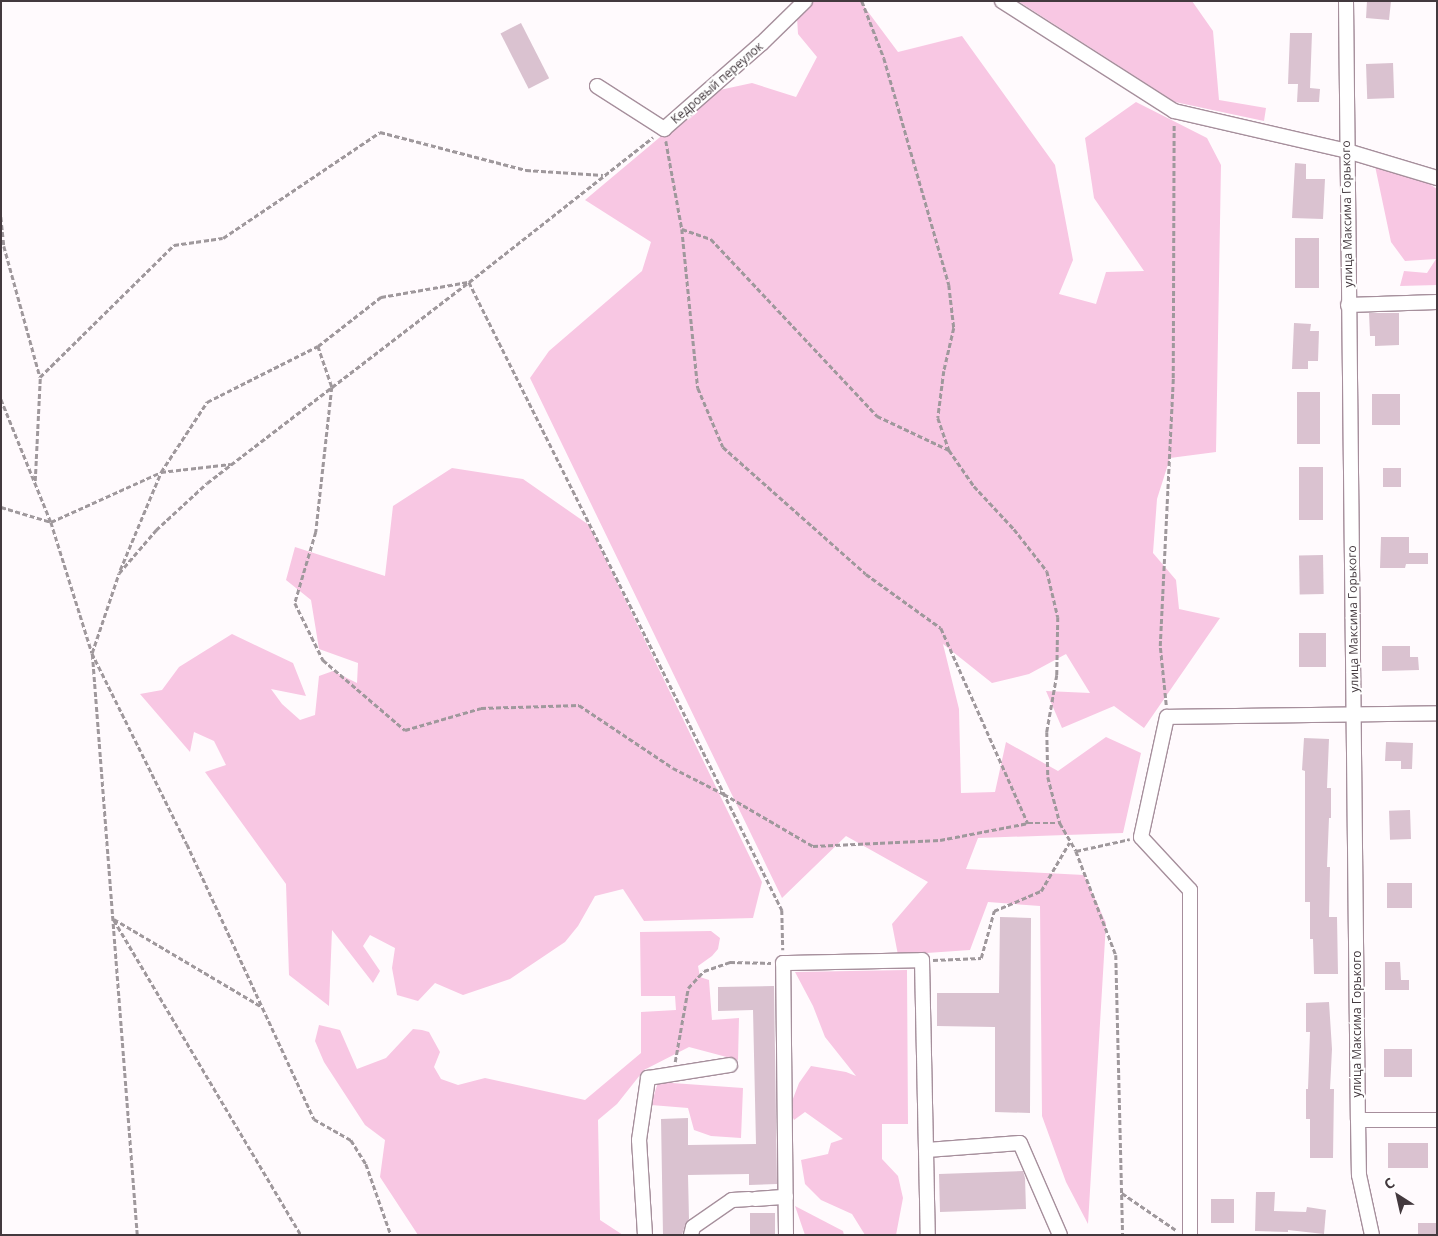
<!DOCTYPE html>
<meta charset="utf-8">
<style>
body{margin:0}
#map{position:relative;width:1438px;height:1236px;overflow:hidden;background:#fffafd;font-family:"Open Sans",sans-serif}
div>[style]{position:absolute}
.green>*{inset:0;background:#f8c7e3}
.building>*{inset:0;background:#dac2d0;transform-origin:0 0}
.path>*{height:2.5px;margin-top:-1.25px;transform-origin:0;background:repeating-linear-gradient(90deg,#9f989c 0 5px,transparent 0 7.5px)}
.roads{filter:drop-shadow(1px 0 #a68f9c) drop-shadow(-1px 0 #a68f9c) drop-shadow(0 1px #a68f9c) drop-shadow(0 -1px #a68f9c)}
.minor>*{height:14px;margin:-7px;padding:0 7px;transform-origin:7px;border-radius:7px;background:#fff}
span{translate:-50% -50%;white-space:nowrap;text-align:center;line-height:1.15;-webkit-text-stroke:4px #fff;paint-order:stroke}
.street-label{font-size:12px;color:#43393e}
.frame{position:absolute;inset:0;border:2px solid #43393e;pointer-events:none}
.north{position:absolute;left:1373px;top:1171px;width:50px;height:50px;-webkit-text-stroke:4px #fff;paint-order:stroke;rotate:325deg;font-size:14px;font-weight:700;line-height:20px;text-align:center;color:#43393e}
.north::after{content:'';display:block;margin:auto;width:18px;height:22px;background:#43393e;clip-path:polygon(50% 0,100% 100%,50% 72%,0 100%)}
</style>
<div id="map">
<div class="green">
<i style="clip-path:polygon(796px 1px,860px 1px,898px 52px,962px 36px,1055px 165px,1073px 260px,1059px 294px,1096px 304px,1106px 272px,1144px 271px,1094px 198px,1085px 138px,1136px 102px,1207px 138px,1221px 165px,1216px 452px,1170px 458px,1157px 499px,1153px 553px,1176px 580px,1179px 609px,1220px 618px,1144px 728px,1114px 706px,1062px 728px,1046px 691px,1090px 693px,1066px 654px,1029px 674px,992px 683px,943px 644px,959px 709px,961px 793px,995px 792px,1006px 742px,1058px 771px,1106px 737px,1141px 753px,1123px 833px,978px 838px,966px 869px,1084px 875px,1106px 923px,1088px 1224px,1066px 1182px,1042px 1116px,1040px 906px,988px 902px,970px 950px,898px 955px,892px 924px,928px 882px,846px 836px,782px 898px,530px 378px,549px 351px,642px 271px,651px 242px,585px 200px,715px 91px,752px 83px,796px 97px,817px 57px,798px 34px)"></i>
<i style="clip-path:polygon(1018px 1px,1192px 1px,1213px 31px,1219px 100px,1266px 108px,1264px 121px,1175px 102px)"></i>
<i style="clip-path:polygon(1375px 166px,1422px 179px,1437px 189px,1437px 285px,1400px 286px,1404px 271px,1427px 273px,1436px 259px,1405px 261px,1391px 242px)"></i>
<i style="clip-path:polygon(452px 468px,523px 479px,589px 525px,762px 882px,753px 918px,644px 921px,623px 889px,595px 896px,578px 926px,565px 942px,510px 979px,463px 995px,435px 983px,418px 1001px,397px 995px,392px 968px,395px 948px,370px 935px,363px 946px,380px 971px,373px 983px,332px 930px,329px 1006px,289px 975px,286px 884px,205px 772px,226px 765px,214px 741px,194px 732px,190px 752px,140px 694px,162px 690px,179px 667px,232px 634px,293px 663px,306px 696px,271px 689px,282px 704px,300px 720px,315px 715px,319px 676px,333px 671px,357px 683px,358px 663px,319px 649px,311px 600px,286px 580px,295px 547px,385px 576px,393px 506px)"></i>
<i style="clip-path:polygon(711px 931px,720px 938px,718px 949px,712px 956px,698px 966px,700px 977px,709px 980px,712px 1020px,739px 1018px,738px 1060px,689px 1047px,644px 1070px,617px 1104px,598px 1120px,600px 1220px,623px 1235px,418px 1235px,380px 1177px,385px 1140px,365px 1125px,324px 1062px,315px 1041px,319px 1025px,340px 1030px,357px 1069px,386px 1058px,413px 1029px,422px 1030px,429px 1032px,440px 1052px,434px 1067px,441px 1079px,458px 1085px,485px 1078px,585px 1100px,641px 1053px,641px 1012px,676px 1010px,675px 996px,641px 996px,640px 932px)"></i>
<i style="clip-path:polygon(907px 970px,908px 1124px,882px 1124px,882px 1159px,898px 1176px,903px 1198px,896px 1235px,865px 1235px,852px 1214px,821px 1200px,805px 1184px,801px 1160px,828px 1154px,831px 1143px,843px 1139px,805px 1112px,794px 1120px,789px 1109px,799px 1083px,811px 1066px,846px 1072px,856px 1076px,825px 1037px,813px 1006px,795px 972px)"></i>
<i style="clip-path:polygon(658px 1082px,743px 1088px,741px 1138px,711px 1136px,694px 1130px,688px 1108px,651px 1105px)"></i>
<i style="clip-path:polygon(795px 1206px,843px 1231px,844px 1235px,805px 1235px)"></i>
</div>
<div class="building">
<i style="clip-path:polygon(1367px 1px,1391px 1px,1389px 20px,1366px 18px)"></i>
<i style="left:521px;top:23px;width:62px;height:23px;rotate:63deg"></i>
<i style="clip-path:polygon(1290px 33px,1312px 33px,1310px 88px,1320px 89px,1319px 102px,1297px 102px,1298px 84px,1288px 84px)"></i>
<i style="left:1393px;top:63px;width:35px;height:27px;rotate:88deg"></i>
<i style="clip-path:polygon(1295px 163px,1306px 164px,1306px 179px,1325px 179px,1323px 219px,1292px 218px)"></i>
<i style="left:1295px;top:238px;width:24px;height:50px"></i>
<i style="clip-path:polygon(1369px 313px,1399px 313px,1399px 345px,1375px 346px,1375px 336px,1370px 336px)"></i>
<i style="clip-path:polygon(1294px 323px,1311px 324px,1310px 331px,1319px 331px,1318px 361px,1308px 361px,1308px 369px,1292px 369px)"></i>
<i style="left:1297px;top:392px;width:23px;height:52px"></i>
<i style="left:1372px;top:394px;width:28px;height:31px"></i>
<i style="left:1299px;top:467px;width:24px;height:53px"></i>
<i style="left:1401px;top:468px;width:19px;height:18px;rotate:90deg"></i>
<i style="clip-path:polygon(1381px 537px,1409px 537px,1409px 553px,1428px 553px,1428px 564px,1406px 564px,1405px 568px,1380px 568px)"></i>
<i style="left:1323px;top:555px;width:39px;height:24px;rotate:89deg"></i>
<i style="left:1299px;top:633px;width:27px;height:34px"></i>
<i style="clip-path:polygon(1382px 646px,1410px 646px,1410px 657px,1418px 657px,1419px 670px,1382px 671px)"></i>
<i style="clip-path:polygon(1304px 738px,1329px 739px,1327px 788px,1331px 788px,1331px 818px,1329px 818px,1327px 867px,1330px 867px,1329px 917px,1337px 917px,1338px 974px,1314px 974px,1313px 939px,1310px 939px,1310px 902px,1305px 902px,1305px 771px,1302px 770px)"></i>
<i style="clip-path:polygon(1386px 742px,1413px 743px,1412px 769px,1401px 769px,1401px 761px,1385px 761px)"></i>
<i style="left:1410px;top:810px;width:29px;height:21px;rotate:88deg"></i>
<i style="left:1387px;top:883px;width:25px;height:25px"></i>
<i style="clip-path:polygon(1000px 917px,1031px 918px,1030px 1113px,995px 1112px,995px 1027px,937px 1026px,937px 993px,999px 993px)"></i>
<i style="clip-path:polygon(1385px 962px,1400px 962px,1401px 980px,1409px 980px,1409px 990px,1385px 990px)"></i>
<i style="clip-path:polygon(774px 986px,777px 1184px,749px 1185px,749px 1174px,688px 1175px,689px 1219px,685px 1225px,682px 1235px,663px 1235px,661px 1119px,688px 1118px,688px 1145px,756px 1144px,753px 1010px,718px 1011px,718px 987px)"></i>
<i style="clip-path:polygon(1329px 1002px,1332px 1049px,1330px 1089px,1334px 1089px,1333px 1158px,1310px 1158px,1310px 1119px,1306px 1119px,1306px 1089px,1308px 1089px,1310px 1032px,1306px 1032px,1306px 1003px)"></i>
<i style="left:1384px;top:1049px;width:28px;height:28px"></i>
<i style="left:1388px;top:1143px;width:40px;height:25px"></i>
<i style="clip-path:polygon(1023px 1171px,1025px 1178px,1026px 1209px,940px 1212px,939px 1174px)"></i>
<i style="clip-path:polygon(1256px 1192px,1275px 1192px,1274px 1211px,1306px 1212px,1307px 1207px,1326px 1210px,1324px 1234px,1288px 1230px,1288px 1232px,1255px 1231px)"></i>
<i style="left:1211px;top:1199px;width:23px;height:24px"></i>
<i style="left:750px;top:1213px;width:25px;height:22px"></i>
<i style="left:1418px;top:1223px;width:19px;height:12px"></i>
</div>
<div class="path">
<i style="left:862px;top:1px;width:61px;rotate:68.9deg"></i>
<i style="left:884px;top:58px;width:236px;rotate:74deg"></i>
<i style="left:949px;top:285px;width:43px;rotate:83.4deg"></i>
<i style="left:954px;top:328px;width:44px;rotate:103.1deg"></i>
<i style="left:944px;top:371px;width:47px;rotate:97.3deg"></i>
<i style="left:938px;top:418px;width:34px;rotate:71deg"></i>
<i style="left:949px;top:450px;width:44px;rotate:55.2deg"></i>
<i style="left:974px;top:486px;width:59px;rotate:47.1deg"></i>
<i style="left:1014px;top:529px;width:53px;rotate:51.8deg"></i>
<i style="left:1047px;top:571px;width:47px;rotate:76.6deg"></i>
<i style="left:1058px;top:617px;width:58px;rotate:91deg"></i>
<i style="left:1057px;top:675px;width:58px;rotate:100deg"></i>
<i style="left:1047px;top:732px;width:45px;rotate:88.7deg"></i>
<i style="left:1048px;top:777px;width:48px;rotate:75.4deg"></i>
<i style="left:1060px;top:823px;width:32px;rotate:60deg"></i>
<i style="left:1076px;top:851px;width:111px;rotate:69deg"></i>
<i style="left:1116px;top:955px;width:280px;rotate:88.6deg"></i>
<i style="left:666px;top:141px;width:89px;rotate:79.7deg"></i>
<i style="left:682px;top:229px;width:160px;rotate:84.3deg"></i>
<i style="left:698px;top:388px;width:64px;rotate:67deg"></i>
<i style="left:723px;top:447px;width:191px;rotate:41.6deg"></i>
<i style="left:866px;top:574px;width:92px;rotate:35.8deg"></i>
<i style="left:941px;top:628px;width:214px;rotate:66deg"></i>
<i style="left:1028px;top:823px;width:32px"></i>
<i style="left:1px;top:217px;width:29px;rotate:84deg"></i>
<i style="left:4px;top:246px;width:136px;rotate:74.6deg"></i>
<i style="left:682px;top:229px;width:31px;rotate:19deg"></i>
<i style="left:711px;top:239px;width:243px;rotate:46.8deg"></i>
<i style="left:877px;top:416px;width:80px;rotate:25.3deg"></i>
<i style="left:469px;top:282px;width:702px;rotate:63.51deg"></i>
<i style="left:782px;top:910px;width:40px;rotate:88.6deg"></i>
<i style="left:318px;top:346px;width:43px;rotate:71.1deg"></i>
<i style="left:332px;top:387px;width:146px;rotate:96.3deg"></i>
<i style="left:316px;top:532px;width:74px;rotate:106.5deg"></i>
<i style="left:295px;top:603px;width:64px;rotate:63.8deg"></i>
<i style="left:323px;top:660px;width:108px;rotate:40.5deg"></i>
<i style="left:405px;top:730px;width:79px;rotate:-16.1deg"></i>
<i style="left:481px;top:708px;width:98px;rotate:-1.8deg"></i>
<i style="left:579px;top:705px;width:113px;rotate:33.8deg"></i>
<i style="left:673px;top:768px;width:57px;rotate:27deg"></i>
<i style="left:724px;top:794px;width:103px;rotate:30.3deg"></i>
<i style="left:813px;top:846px;width:127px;rotate:-2.7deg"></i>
<i style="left:940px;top:840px;width:90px;rotate:-10.9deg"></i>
<i style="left:1px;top:399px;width:133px;rotate:67.9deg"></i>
<i style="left:51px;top:522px;width:137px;rotate:72.6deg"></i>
<i style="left:92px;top:653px;width:213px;rotate:63.6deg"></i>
<i style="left:187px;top:844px;width:303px;rotate:65.2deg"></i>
<i style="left:314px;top:1119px;width:43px;rotate:29.6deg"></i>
<i style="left:351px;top:1140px;width:28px;rotate:58deg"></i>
<i style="left:366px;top:1164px;width:75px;rotate:70.6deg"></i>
<i style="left:35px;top:481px;width:104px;rotate:-87.2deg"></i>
<i style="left:40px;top:377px;width:188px;rotate:-44.6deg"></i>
<i style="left:174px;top:245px;width:49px;rotate:-8.1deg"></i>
<i style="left:223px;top:238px;width:189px;rotate:-34deg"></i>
<i style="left:380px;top:132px;width:151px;rotate:14.6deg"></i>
<i style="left:526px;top:170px;width:77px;rotate:3.7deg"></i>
<i style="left:1px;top:507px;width:52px;rotate:16.7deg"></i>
<i style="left:51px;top:522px;width:121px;rotate:-24.4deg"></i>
<i style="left:161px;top:472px;width:70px;rotate:-6.5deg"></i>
<i style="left:120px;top:570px;width:106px;rotate:-67.3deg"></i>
<i style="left:161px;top:472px;width:84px;rotate:-56.7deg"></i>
<i style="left:207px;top:402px;width:124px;rotate:-26.8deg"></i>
<i style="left:318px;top:346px;width:80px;rotate:-37.9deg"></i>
<i style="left:381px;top:297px;width:88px;rotate:-9.8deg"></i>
<i style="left:1166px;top:705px;width:59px;rotate:-95.8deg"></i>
<i style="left:1160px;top:646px;width:268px;rotate:-87.2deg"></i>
<i style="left:1173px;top:378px;width:254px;rotate:-89.8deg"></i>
<i style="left:1076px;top:851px;width:55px;rotate:-12.5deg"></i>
<i style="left:114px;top:919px;width:172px;rotate:30.7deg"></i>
<i style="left:114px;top:920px;width:366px;rotate:59.3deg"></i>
<i style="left:933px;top:960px;width:48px;rotate:-2.4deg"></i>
<i style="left:981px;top:958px;width:49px;rotate:-74.5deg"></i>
<i style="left:994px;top:911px;width:51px;rotate:-23.1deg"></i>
<i style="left:1041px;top:891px;width:56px;rotate:-59.7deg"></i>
<i style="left:675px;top:1062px;width:75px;rotate:-80deg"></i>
<i style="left:688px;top:988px;width:23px;rotate:-47deg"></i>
<i style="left:704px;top:971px;width:28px;rotate:-19deg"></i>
<i style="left:730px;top:962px;width:41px;rotate:1.4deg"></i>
<i style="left:1122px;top:1193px;width:65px;rotate:34.4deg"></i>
<i style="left:137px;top:1235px;width:584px;rotate:-94.42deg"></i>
<i style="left:92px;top:653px;width:84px;rotate:-71.4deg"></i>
<i style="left:119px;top:573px;width:57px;rotate:-49.3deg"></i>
<i style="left:156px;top:530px;width:69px;rotate:-42.7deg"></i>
<i style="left:207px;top:483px;width:330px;rotate:-37.5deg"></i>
<i style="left:469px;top:282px;width:234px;rotate:-38.2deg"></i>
</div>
<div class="roads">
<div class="minor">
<i style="left:1002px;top:1px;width:204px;rotate:32.6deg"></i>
<i style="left:1174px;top:111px;width:178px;rotate:13deg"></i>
<i style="left:1347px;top:151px;width:94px;rotate:16.7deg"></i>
<i style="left:1346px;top:1px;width:1119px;rotate:89.39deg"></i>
<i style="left:1358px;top:1120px;width:55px;rotate:89deg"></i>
<i style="left:1359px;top:1175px;width:61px;rotate:77.8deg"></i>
<i style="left:597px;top:86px;width:80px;rotate:32.7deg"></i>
<i style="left:664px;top:129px;width:130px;rotate:-41.3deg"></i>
<i style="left:762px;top:43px;width:60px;rotate:-44.3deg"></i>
<i style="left:1348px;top:305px;width:89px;rotate:-1.9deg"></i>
<i style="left:1358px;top:1120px;width:79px"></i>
<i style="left:927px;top:1150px;width:93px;rotate:-4.3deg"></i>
<i style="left:1020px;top:1143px;width:100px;rotate:66.5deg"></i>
<i style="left:755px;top:1199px;width:31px;rotate:-4deg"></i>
<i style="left:645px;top:1235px;width:95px;rotate:-93.6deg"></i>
<i style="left:639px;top:1140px;width:63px;rotate:-81.7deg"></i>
<i style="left:648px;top:1078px;width:83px;rotate:-9deg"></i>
<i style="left:691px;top:1235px;width:8px;rotate:-76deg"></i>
<i style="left:693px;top:1227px;width:47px;rotate:-34.7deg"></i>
<i style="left:732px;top:1200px;width:17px;rotate:-3deg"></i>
<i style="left:786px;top:1235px;width:272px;rotate:-90.6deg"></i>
<i style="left:783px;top:963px;width:139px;rotate:-1.2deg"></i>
<i style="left:922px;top:960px;width:275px;rotate:88.8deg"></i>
<i style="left:1190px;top:1235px;width:345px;rotate:-90deg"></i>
<i style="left:1190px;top:890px;width:72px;rotate:-132.8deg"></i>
<i style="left:1141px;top:837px;width:123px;rotate:-77.8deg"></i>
<i style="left:1167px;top:717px;width:270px;rotate:-0.8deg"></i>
</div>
</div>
<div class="street-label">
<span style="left:717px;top:83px;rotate:-41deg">Кедровый переулок</span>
<span style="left:1347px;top:214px;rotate:-91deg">улица Максима Горького</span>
<span style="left:1353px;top:619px;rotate:-91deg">улица Максима Горького</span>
<span style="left:1357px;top:1024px;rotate:-90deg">улица Максима Горького</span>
</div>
<div class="frame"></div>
<div class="north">С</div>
</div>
